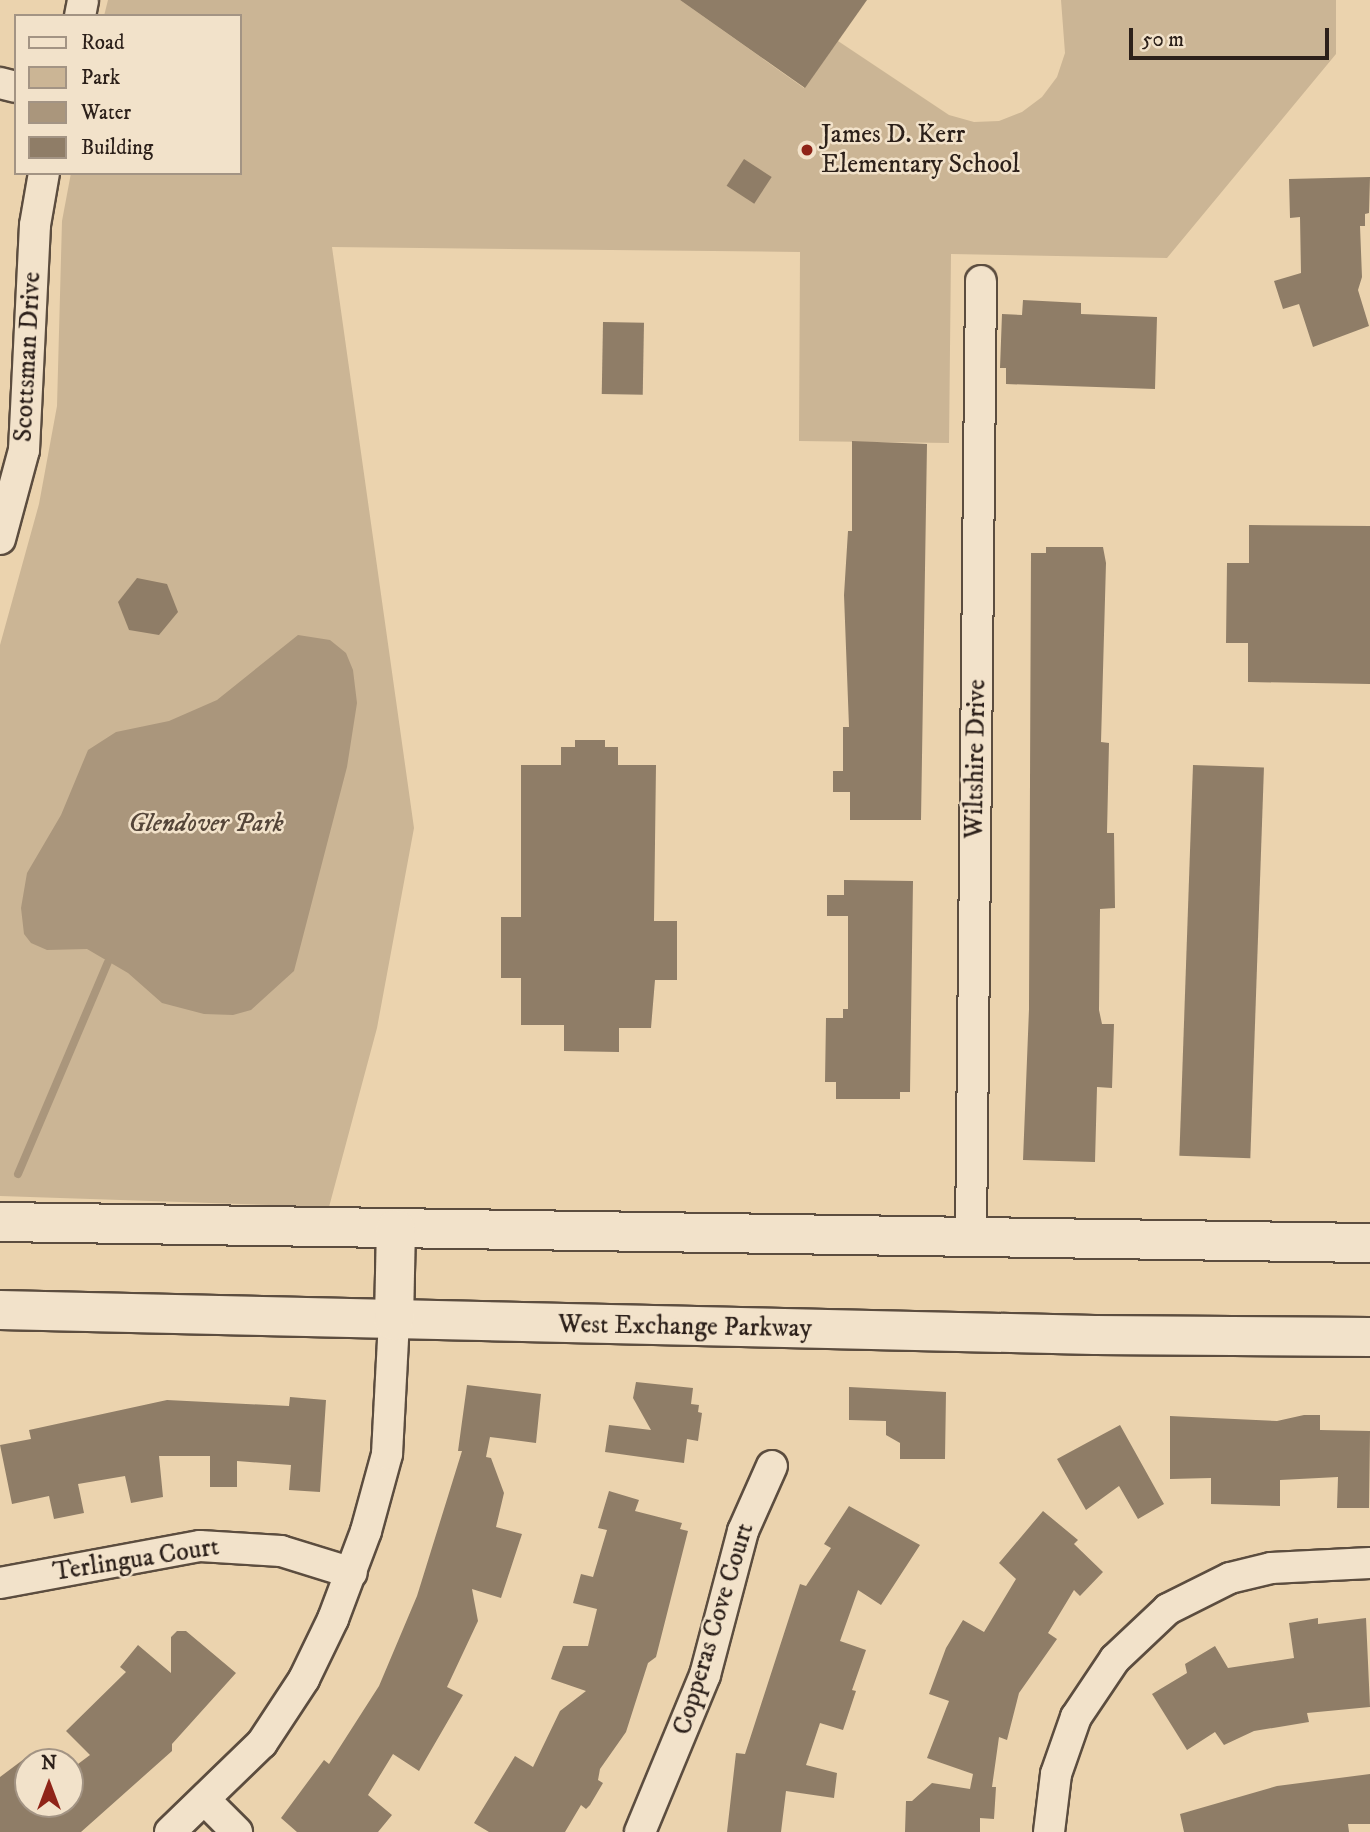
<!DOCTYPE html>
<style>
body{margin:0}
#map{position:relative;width:1370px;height:1832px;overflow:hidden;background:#ebd3ae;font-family:"IM FELL DW Pica",serif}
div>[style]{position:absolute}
.green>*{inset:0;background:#cbb595}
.water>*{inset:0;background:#aa967c}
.stream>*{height:8px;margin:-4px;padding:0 4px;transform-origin:4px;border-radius:4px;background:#aa967c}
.building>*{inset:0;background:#8f7d67;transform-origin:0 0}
.roads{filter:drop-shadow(2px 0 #5c4d3f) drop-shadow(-2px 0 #5c4d3f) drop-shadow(0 2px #5c4d3f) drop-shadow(0 -2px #5c4d3f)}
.street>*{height:30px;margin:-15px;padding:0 15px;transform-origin:15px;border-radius:15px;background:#f2e2ca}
.secondary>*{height:38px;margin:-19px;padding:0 19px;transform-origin:19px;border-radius:19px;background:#f2e2ca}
.dots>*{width:19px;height:19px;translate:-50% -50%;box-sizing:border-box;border:4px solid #f2e2ca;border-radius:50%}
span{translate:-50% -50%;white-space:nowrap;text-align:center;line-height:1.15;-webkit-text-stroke:5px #f2e2ca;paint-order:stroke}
.poi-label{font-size:26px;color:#2c201a}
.left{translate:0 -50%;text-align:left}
.street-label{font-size:26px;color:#2c201a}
.park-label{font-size:26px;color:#544539;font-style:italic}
.legend{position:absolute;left:14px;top:14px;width:228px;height:161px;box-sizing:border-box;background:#f2e2ca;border:2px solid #a39484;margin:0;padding:9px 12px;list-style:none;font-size:21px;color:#2c201a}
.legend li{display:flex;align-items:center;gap:14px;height:35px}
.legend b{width:35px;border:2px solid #a39484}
.north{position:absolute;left:14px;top:1748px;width:70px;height:70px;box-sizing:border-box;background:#f2e2ca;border:2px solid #a39484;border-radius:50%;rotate:0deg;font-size:19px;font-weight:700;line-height:28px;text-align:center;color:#2c201a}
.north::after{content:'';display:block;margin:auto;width:24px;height:32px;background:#8f2418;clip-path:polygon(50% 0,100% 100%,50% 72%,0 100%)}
.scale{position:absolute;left:1129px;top:28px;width:200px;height:32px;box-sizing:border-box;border:4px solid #2c201a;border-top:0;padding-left:9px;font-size:21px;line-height:24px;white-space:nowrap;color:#2c201a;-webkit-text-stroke:5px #f2e2ca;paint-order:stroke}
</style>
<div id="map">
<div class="green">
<i style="clip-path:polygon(108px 0,680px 0,804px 88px,838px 41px,949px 115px,974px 122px,999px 121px,1022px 112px,1042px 97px,1057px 77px,1065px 53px,1061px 0,1336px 0,1336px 54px,1167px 258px,951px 254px,949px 443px,799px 441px,800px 252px,332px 247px,414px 828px,377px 1028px,329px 1207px,0 1196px,0 645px,39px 504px,57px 406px,62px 221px,71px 173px,240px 173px,240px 16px,104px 16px)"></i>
</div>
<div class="water">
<i style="clip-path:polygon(298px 635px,330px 640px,346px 653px,353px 670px,357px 703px,347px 767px,294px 971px,251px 1010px,233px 1015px,204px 1014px,162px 1003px,128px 973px,87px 949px,47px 950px,31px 943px,24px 934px,21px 908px,27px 873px,61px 815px,88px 750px,116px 732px,169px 721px,217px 700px)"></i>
</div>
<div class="stream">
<i style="left:18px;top:1174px;width:230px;rotate:-67deg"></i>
</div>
<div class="building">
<i style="clip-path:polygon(680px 0,867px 0,805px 88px)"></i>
<i style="left:744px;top:159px;width:33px;height:32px;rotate:33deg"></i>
<i style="clip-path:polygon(1370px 177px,1369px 213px,1365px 214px,1365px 226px,1360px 226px,1362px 277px,1358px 290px,1369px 326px,1313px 347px,1299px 304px,1283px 309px,1274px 281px,1301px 273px,1300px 217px,1290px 218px,1289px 179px)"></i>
<i style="clip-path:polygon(1023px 300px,1081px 303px,1081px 314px,1157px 317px,1155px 389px,1006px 384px,1006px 368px,1000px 368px,1002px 314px,1022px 315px)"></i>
<i style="left:603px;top:322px;width:41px;height:72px;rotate:1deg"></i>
<i style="clip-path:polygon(852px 441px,927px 444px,921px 820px,850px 820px,850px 792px,833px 792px,833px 771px,843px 771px,843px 727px,849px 727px,844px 595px,848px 531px,852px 531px)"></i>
<i style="clip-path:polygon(1249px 525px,1370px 526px,1370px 684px,1248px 682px,1248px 643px,1226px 643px,1227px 563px,1249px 563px)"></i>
<i style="clip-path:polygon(1046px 547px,1103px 547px,1106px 563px,1101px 742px,1109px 743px,1107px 833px,1114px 833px,1115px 908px,1100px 909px,1099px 1010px,1102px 1024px,1114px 1024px,1112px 1088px,1097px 1087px,1095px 1162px,1023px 1160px,1029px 1009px,1031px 553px,1046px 553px)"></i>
<i style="clip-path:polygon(137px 578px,167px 584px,178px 612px,159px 635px,129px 630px,118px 602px)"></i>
<i style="clip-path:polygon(575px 740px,605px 740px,605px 747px,618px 747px,618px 765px,656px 765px,654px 921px,677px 921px,677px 980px,655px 980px,651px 1028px,619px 1028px,619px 1052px,564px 1051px,564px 1025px,521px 1025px,521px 978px,501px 978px,501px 917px,521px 917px,521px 765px,561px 765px,561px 747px,575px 747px)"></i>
<i style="left:1193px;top:765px;width:71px;height:391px;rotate:2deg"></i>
<i style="clip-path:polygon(844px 880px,913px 881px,910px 1092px,900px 1092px,900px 1099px,836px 1099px,836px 1082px,825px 1082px,826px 1018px,843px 1018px,843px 1009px,848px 1009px,848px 916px,827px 916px,827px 895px,844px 895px)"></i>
<i style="clip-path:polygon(636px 1382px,693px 1388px,691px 1404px,699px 1405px,698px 1412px,702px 1413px,698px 1441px,687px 1439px,684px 1463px,605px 1452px,609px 1425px,651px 1430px,633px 1398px)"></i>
<i style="clip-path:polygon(467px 1385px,541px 1394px,536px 1443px,490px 1437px,486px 1457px,491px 1458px,504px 1493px,496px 1527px,522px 1534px,501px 1598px,472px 1589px,478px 1621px,447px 1687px,463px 1695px,419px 1771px,393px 1754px,368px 1795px,392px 1815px,378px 1832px,297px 1832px,281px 1818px,324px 1760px,329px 1764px,379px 1686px,417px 1596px,462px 1451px,458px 1451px)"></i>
<i style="clip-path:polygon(849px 1387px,946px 1392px,945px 1459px,900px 1459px,900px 1443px,886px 1435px,886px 1421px,849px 1420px)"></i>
<i style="clip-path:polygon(290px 1397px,326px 1400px,320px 1492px,289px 1490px,291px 1465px,237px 1461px,237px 1487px,210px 1487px,210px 1456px,159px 1456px,163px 1497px,131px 1503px,125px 1476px,78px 1484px,84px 1513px,54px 1519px,49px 1496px,12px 1504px,0 1445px,31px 1439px,29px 1430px,167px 1400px,289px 1406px)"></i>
<i style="clip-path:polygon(1304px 1415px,1320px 1415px,1320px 1430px,1370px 1431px,1369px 1508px,1337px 1508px,1338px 1477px,1280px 1480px,1280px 1506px,1211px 1504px,1211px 1478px,1170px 1479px,1170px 1416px,1277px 1421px)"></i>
<i style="clip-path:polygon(1120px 1425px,1164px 1504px,1138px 1519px,1119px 1486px,1086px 1510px,1057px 1459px)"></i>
<i style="clip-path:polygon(609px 1491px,639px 1500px,635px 1511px,682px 1523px,680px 1529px,688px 1531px,656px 1657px,648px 1663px,626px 1732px,600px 1769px,598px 1780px,603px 1783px,590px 1805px,586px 1809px,581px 1805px,565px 1832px,489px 1832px,474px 1823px,515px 1756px,533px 1767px,560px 1711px,586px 1691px,551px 1679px,563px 1646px,588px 1646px,597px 1609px,573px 1603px,581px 1574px,593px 1577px,607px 1530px,598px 1528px)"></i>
<i style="clip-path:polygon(849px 1506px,920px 1545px,881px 1605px,858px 1590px,840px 1641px,866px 1650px,852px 1690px,856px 1691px,843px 1730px,820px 1723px,806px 1765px,837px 1773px,834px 1798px,786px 1791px,781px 1832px,727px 1832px,736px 1753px,745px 1754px,800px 1584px,806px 1586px,831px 1548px,824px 1544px)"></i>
<i style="clip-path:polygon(1043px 1511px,1078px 1540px,1074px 1544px,1103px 1572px,1080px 1596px,1074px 1590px,1048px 1633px,1057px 1639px,1019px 1693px,1007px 1740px,999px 1737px,992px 1787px,996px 1787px,994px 1819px,980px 1818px,980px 1832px,905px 1832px,906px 1801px,912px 1801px,932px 1783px,970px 1789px,973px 1774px,927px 1758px,949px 1701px,929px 1694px,946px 1648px,963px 1620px,984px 1632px,1016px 1579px,999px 1563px)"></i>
<i style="clip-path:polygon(1318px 1618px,1318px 1624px,1366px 1618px,1370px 1707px,1307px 1713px,1309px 1722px,1254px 1731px,1224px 1745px,1215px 1732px,1187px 1750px,1152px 1694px,1187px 1673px,1185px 1664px,1215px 1646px,1228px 1668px,1294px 1658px,1289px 1623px)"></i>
<i style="clip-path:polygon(177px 1631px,186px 1631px,236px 1673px,172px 1744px,172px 1751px,81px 1832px,0 1832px,0 1777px,28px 1756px,28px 1804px,70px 1804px,70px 1770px,90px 1755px,66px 1731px,126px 1672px,120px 1667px,138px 1645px,171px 1673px,171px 1637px)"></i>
<i style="clip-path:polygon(1370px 1774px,1370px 1824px,1348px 1824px,1349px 1832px,1184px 1832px,1180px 1814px,1277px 1786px)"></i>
</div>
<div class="roads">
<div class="street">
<i style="left:80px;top:16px;width:16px;rotate:-79deg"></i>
<i style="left:0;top:83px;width:16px;rotate:14deg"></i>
<i style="left:0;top:539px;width:92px;rotate:-74.9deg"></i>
<i style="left:24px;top:450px;width:225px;rotate:-87.2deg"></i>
<i style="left:35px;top:225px;width:53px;rotate:-80.2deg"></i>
<i style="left:971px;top:1237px;width:956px;rotate:-89.4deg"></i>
<i style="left:0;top:1583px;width:203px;rotate:-10.5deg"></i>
<i style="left:200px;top:1546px;width:81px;rotate:3.5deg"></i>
<i style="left:281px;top:1551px;width:74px;rotate:17.2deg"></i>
<i style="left:206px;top:1801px;width:44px;rotate:45deg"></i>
<i style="left:170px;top:1832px;width:128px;rotate:-44.1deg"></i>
<i style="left:262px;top:1743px;width:77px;rotate:-56.7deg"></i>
<i style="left:304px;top:1679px;width:67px;rotate:-64.2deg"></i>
<i style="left:333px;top:1619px;width:94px;rotate:-69.4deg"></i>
<i style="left:366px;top:1531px;width:80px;rotate:-74.7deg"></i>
<i style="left:387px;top:1454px;width:133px;rotate:-87deg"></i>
<i style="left:640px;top:1832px;width:170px;rotate:-67.5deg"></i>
<i style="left:705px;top:1675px;width:149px;rotate:-75.2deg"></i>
<i style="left:743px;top:1531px;width:71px;rotate:-66deg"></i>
<i style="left:1049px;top:1832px;width:58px;rotate:-83.1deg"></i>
<i style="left:1056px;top:1774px;width:60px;rotate:-70.7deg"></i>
<i style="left:1076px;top:1717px;width:70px;rotate:-56.1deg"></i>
<i style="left:1115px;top:1659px;width:73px;rotate:-43.3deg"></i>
<i style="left:1168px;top:1609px;width:69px;rotate:-26.6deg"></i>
<i style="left:1230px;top:1578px;width:42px;rotate:-13.7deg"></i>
<i style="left:1271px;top:1568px;width:99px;rotate:-2.9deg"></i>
</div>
<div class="secondary">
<i style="left:0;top:1222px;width:1370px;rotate:0.88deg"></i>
<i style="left:0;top:1310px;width:1095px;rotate:1.31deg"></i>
<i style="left:1095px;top:1335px;width:275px;rotate:0.4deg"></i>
<i style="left:394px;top:1321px;width:92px;rotate:-88.8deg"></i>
</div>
</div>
<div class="dots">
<i style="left:807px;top:150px;background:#8f2418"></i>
</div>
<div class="poi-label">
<span class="left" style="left:821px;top:150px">James D. Kerr<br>Elementary School</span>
</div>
<div class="street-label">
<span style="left:28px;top:357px;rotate:-87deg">Scottsman Drive</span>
<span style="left:976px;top:759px;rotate:-89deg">Wiltshire Drive</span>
<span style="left:685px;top:1327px;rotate:1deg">West Exchange Parkway</span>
<span style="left:136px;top:1560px;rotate:-9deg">Terlingua Court</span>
<span style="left:714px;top:1629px;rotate:-73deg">Copperas Cove Court</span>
</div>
<div class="park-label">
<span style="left:206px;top:824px">Glendover Park</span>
</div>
<ul class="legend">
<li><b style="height:9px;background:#f2e2ca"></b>Road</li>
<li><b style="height:19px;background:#cbb595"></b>Park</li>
<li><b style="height:19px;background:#aa967c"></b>Water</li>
<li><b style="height:19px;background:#8f7d67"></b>Building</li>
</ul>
<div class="north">N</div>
<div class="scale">50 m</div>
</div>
